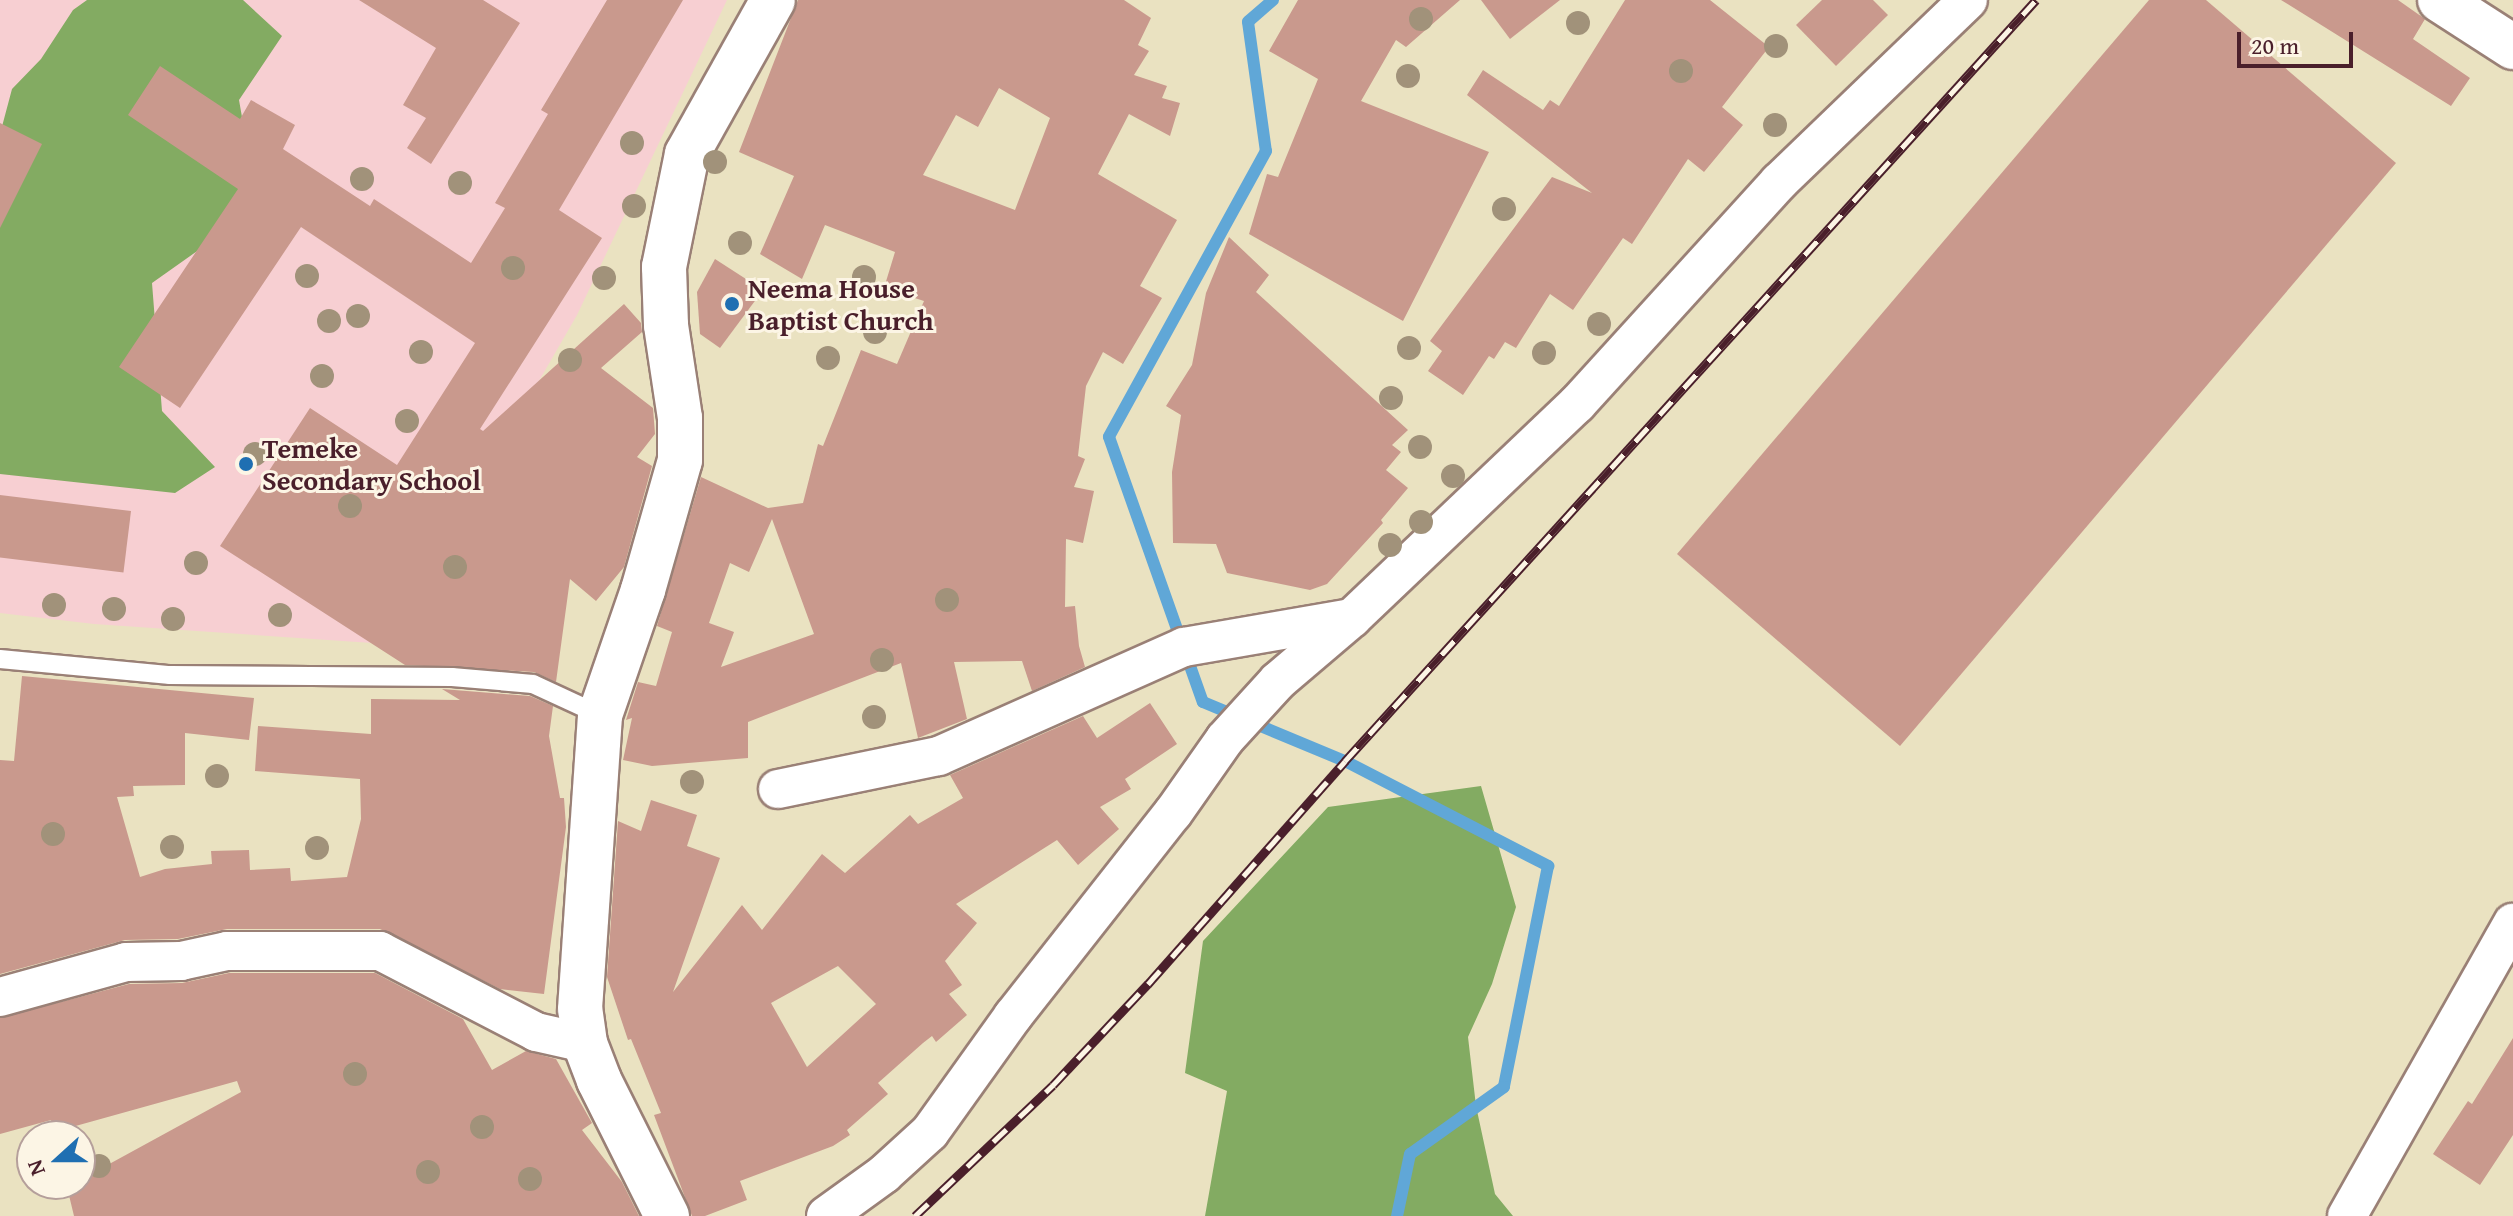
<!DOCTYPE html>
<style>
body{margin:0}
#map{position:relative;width:2513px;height:1216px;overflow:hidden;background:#eae2c1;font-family:"Gentium Book Plus",serif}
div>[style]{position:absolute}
.built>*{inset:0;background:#f7cfd2}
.forest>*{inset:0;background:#83ab62}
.stream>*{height:12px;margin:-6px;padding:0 6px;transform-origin:6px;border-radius:6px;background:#60a7d7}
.building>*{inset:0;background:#c9998d;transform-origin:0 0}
.roads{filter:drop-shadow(2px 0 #9a8076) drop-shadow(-2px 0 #9a8076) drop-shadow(0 2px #9a8076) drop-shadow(0 -2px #9a8076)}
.lane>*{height:18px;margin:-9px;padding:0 9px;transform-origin:9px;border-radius:9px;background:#fff}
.street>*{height:38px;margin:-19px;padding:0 19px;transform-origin:19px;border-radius:19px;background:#fff}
.secondary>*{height:44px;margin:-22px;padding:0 22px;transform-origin:22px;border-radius:22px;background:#fff}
.rail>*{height:9px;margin-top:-4.5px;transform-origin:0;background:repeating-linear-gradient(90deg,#fcf5e5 0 18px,#4a1f2b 0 36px);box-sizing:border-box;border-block:2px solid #4a1f2b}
.trees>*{width:24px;height:24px;margin:-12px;border-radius:50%;background:#a1927a}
.dots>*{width:22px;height:22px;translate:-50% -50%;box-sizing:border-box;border:4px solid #fcf5e5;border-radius:50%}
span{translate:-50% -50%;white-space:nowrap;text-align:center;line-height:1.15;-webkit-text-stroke:6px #fcf5e5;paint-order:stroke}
.poi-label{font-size:28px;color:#4a1f2b;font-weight:700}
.left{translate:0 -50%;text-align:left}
.north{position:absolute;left:16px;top:1120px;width:80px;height:80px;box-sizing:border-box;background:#fcf5e5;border:2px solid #b59f9b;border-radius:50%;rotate:249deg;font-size:22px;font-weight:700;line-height:32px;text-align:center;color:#4a1f2b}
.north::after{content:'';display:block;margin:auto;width:28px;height:36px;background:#1f6fb2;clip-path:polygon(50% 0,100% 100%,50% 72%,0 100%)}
.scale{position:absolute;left:2237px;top:32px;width:116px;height:36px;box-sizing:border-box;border:4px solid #4a1f2b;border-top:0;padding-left:10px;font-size:24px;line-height:28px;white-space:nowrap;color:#4a1f2b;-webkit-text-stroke:6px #fcf5e5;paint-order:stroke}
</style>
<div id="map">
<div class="built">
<i style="clip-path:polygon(0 0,727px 0,577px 315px,387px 644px,94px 624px,0 613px)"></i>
</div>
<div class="forest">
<i style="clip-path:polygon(87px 0,243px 0,282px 36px,239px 100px,258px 208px,152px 283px,162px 411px,215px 467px,175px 493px,0 474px,0 134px,12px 89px,41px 59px,73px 10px)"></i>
<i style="clip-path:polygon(1481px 786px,1516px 907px,1492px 984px,1468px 1037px,1476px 1106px,1495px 1194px,1513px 1216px,1205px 1216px,1227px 1091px,1185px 1073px,1203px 941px,1328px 807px)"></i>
</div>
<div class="stream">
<i style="left:1273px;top:0;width:33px;rotate:139deg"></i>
<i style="left:1248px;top:22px;width:130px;rotate:82.1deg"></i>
<i style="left:1266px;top:151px;width:326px;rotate:118.8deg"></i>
<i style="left:1109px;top:437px;width:281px;rotate:70.5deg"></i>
<i style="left:1203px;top:702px;width:154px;rotate:22.6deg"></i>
<i style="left:1345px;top:761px;width:229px;rotate:27.3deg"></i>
<i style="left:1548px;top:866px;width:225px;rotate:101.3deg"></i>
<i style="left:1504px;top:1087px;width:115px;rotate:144.5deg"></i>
<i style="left:1410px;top:1154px;width:63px;rotate:101.8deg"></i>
</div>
<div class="building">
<i style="clip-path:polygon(359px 0,483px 0,520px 23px,431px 164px,407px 148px,426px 118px,403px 105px,436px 48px)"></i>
<i style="clip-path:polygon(607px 0,683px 0,559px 210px,602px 238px,480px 429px,483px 431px,624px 304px,641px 323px,642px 332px,601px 368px,653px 408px,655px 434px,637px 457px,652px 466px,624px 567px,596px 601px,570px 579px,556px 682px,534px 672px,405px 665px,220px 546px,310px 408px,397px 465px,475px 343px,301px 227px,180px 408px,119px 367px,238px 189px,128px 115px,160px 66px,240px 119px,251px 100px,295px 125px,283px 149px,370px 206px,374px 199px,471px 263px,505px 208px,495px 203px,548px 114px,541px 110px)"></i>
<i style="clip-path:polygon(evenodd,798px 0,1124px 0,1151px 18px,1138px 45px,1149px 51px,1134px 75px,1167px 86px,1162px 98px,1180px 103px,1170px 136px,1129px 114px,1098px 174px,1177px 220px,1140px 286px,1162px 298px,1123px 364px,1103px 352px,1086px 386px,1078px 456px,1085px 459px,1074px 487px,1094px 491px,1083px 543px,1066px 539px,1065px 607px,1075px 606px,1079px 646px,1085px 667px,1032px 691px,1022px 661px,954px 662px,967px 719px,918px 738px,901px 663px,748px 722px,748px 758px,652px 766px,623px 760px,632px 718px,626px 720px,638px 682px,656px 686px,672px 632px,657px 626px,701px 477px,768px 508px,803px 503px,818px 444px,823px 446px,861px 350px,897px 364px,924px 301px,884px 288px,895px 252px,825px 225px,802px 279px,760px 254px,794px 176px,739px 152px,798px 0,999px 88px,1050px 118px,1015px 210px,923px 175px,956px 115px,978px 127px,999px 88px,798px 0,772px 519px,814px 634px,721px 667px,734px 632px,709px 623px,730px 563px,749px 572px,772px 519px)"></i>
<i style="clip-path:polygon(1298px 0,1460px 0,1406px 47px,1396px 40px,1361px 101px,1489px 152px,1403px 321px,1249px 234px,1267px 174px,1278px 177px,1318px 79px,1269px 51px)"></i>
<i style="clip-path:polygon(1481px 0,1560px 0,1510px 39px)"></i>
<i style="clip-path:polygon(1625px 0,1710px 0,1769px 47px,1722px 107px,1743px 125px,1704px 172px,1688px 159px,1632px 244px,1623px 238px,1573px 310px,1550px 294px,1516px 348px,1505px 342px,1494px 359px,1489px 356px,1463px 395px,1428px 371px,1442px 351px,1430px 341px,1552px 177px,1592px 193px,1467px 95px,1483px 70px,1543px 110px,1550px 100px,1559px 106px)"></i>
<i style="clip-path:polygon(1822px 0,1873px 0,1888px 15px,1836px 66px,1796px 25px)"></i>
<i style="clip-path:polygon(2149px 0,2206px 0,2396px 163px,1900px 746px,1677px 554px)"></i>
<i style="clip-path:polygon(2281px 0,2398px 0,2425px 19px,2413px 39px,2470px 78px,2451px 106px)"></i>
<i style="clip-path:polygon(0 123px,42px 144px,0 228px)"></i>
<i style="clip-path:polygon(1229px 237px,1269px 275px,1256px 292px,1408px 430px,1392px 445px,1401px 452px,1386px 470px,1408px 488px,1381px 520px,1383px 523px,1327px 584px,1310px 590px,1227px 573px,1216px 544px,1173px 543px,1172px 472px,1181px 415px,1166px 406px,1192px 365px,1206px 293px)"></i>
<i style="clip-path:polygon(715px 259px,763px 290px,720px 348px,700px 334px,697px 292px)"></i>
<i style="left:0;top:495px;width:132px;height:62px;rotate:7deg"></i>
<i style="clip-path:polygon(22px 676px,254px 698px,249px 740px,185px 733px,185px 785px,133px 786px,134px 796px,117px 797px,140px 877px,165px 869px,212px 864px,211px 851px,249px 850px,250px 870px,290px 868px,291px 881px,347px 877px,361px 819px,360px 779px,255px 771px,258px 726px,371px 734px,371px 699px,460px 700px,442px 689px,530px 696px,553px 706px,549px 736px,560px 798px,564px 798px,566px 827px,544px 994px,500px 989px,380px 929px,227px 929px,178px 939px,125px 940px,0 974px,0 760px,14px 761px)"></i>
<i style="clip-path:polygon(evenodd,1150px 703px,1177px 744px,1125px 779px,1131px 789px,1100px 807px,1119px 829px,1078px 865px,1057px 840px,956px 904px,977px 923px,945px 961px,962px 985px,949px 994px,967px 1015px,936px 1042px,932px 1036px,923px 1043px,878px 1083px,888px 1094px,847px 1130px,850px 1135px,833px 1146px,740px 1181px,747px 1200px,705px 1216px,692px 1216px,654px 1115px,661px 1113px,631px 1039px,628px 1040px,607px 977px,618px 821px,641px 831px,651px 800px,697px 815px,687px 846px,720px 858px,673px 992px,742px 905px,762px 930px,822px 854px,845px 873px,910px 815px,918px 824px,963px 798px,950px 775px,1083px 716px,1097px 738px,1150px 703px,838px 966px,876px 1004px,807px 1067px,771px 1003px,838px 966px)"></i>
<i style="clip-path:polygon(229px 973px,375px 973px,463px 1019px,492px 1070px,526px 1051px,556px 1059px,592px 1123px,582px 1130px,622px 1182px,639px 1216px,74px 1216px,67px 1187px,80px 1184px,80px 1180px,241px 1092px,237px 1081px,54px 1132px,51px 1120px,0 1134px,0 1018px,129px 984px,182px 983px)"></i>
<i style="clip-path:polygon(2513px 1038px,2513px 1135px,2480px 1185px,2433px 1154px,2468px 1101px,2472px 1104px)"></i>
</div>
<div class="roads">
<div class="lane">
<i style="left:0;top:659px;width:171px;rotate:5.4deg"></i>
<i style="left:170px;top:675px;width:282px;rotate:0.4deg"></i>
<i style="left:452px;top:677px;width:81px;rotate:4.9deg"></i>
<i style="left:533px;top:684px;width:74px;rotate:24.8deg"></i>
</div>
<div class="street">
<i style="left:778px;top:789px;width:164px;rotate:-11.6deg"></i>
<i style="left:939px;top:756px;width:268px;rotate:-24deg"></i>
<i style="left:1184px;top:647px;width:170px;rotate:-9.8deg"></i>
<i style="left:0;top:997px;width:131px;rotate:-15.5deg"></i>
<i style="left:126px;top:962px;width:55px;rotate:-1deg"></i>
<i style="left:181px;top:961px;width:47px;rotate:-12.3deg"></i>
<i style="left:227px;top:951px;width:153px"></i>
<i style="left:380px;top:951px;width:176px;rotate:27.4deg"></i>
<i style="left:536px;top:1032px;width:50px;rotate:12.7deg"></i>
<i style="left:826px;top:1216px;width:72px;rotate:-35.9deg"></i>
<i style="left:884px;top:1174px;width:62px;rotate:-42.4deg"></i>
<i style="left:930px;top:1132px;width:143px;rotate:-54.4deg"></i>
<i style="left:1013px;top:1016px;width:258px;rotate:-51.8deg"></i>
<i style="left:1173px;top:813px;width:90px;rotate:-54.9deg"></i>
<i style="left:1225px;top:739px;width:79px;rotate:-47.6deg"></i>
<i style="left:1278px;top:681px;width:97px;rotate:-40.4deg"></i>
<i style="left:1352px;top:618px;width:311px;rotate:-43.6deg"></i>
<i style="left:1577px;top:404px;width:300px;rotate:-47.7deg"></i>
<i style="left:1779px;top:182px;width:262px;rotate:-43.9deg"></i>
<i style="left:2347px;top:1216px;width:337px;rotate:-60.5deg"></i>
</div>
<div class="secondary">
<i style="left:2440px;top:0;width:87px;rotate:32.8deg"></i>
<i style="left:667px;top:1216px;width:152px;rotate:-116.6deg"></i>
<i style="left:599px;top:1080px;width:40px;rotate:-111deg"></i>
<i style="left:585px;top:1043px;width:34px;rotate:-98deg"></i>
<i style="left:580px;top:1009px;width:295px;rotate:-86.1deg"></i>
<i style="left:600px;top:715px;width:132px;rotate:-71deg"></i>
<i style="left:643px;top:590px;width:135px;rotate:-74.1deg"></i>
<i style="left:680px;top:460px;width:42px;rotate:-90deg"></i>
<i style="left:680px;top:418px;width:94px;rotate:-98.6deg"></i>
<i style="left:666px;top:325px;width:58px;rotate:-92deg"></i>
<i style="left:664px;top:267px;width:115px;rotate:-78.5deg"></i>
<i style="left:687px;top:154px;width:176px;rotate:-60.8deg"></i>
</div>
</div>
<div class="rail">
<i style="left:915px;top:1216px;width:190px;rotate:-43.5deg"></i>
<i style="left:1053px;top:1085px;width:139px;rotate:-46.8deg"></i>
<i style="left:1148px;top:984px;width:298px;rotate:-48.5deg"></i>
<i style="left:1345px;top:761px;width:1028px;rotate:-47.76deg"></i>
</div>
<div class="trees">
<i style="left:1421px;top:19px"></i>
<i style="left:1578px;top:23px"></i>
<i style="left:1776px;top:46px"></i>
<i style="left:1681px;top:71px"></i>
<i style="left:1408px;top:76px"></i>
<i style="left:1775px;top:125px"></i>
<i style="left:632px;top:143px"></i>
<i style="left:715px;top:162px"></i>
<i style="left:362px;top:179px"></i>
<i style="left:460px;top:183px"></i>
<i style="left:634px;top:206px"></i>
<i style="left:1504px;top:209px"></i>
<i style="left:740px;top:243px"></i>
<i style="left:513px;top:268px"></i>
<i style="left:307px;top:276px"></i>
<i style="left:864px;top:277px"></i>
<i style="left:604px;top:278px"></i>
<i style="left:358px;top:316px"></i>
<i style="left:329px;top:321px"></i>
<i style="left:1599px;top:324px"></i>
<i style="left:875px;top:332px"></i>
<i style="left:1409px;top:348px"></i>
<i style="left:421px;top:352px"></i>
<i style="left:1544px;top:353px"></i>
<i style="left:828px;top:358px"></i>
<i style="left:570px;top:360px"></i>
<i style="left:322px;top:376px"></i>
<i style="left:1391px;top:398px"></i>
<i style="left:407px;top:421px"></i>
<i style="left:1420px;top:447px"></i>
<i style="left:255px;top:454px"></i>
<i style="left:1453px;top:476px"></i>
<i style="left:350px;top:506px"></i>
<i style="left:1421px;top:522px"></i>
<i style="left:1390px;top:545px"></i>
<i style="left:196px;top:563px"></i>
<i style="left:455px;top:567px"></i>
<i style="left:947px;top:600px"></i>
<i style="left:54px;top:605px"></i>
<i style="left:114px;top:609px"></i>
<i style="left:280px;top:615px"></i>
<i style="left:173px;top:619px"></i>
<i style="left:882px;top:660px"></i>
<i style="left:874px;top:717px"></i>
<i style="left:217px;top:776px"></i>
<i style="left:692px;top:782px"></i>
<i style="left:53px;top:834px"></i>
<i style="left:172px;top:847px"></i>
<i style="left:317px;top:848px"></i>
<i style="left:355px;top:1074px"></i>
<i style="left:482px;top:1127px"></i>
<i style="left:99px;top:1166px"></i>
<i style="left:428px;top:1172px"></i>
<i style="left:530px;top:1179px"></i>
</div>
<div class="dots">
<i style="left:732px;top:304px;background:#1f6fb2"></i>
<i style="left:246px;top:464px;background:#1f6fb2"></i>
</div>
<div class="poi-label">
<span class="left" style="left:748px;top:304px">Neema House<br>Baptist Church</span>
<span class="left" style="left:262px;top:464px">Temeke<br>Secondary School</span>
</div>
<div class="north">N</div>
<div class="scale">20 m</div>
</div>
